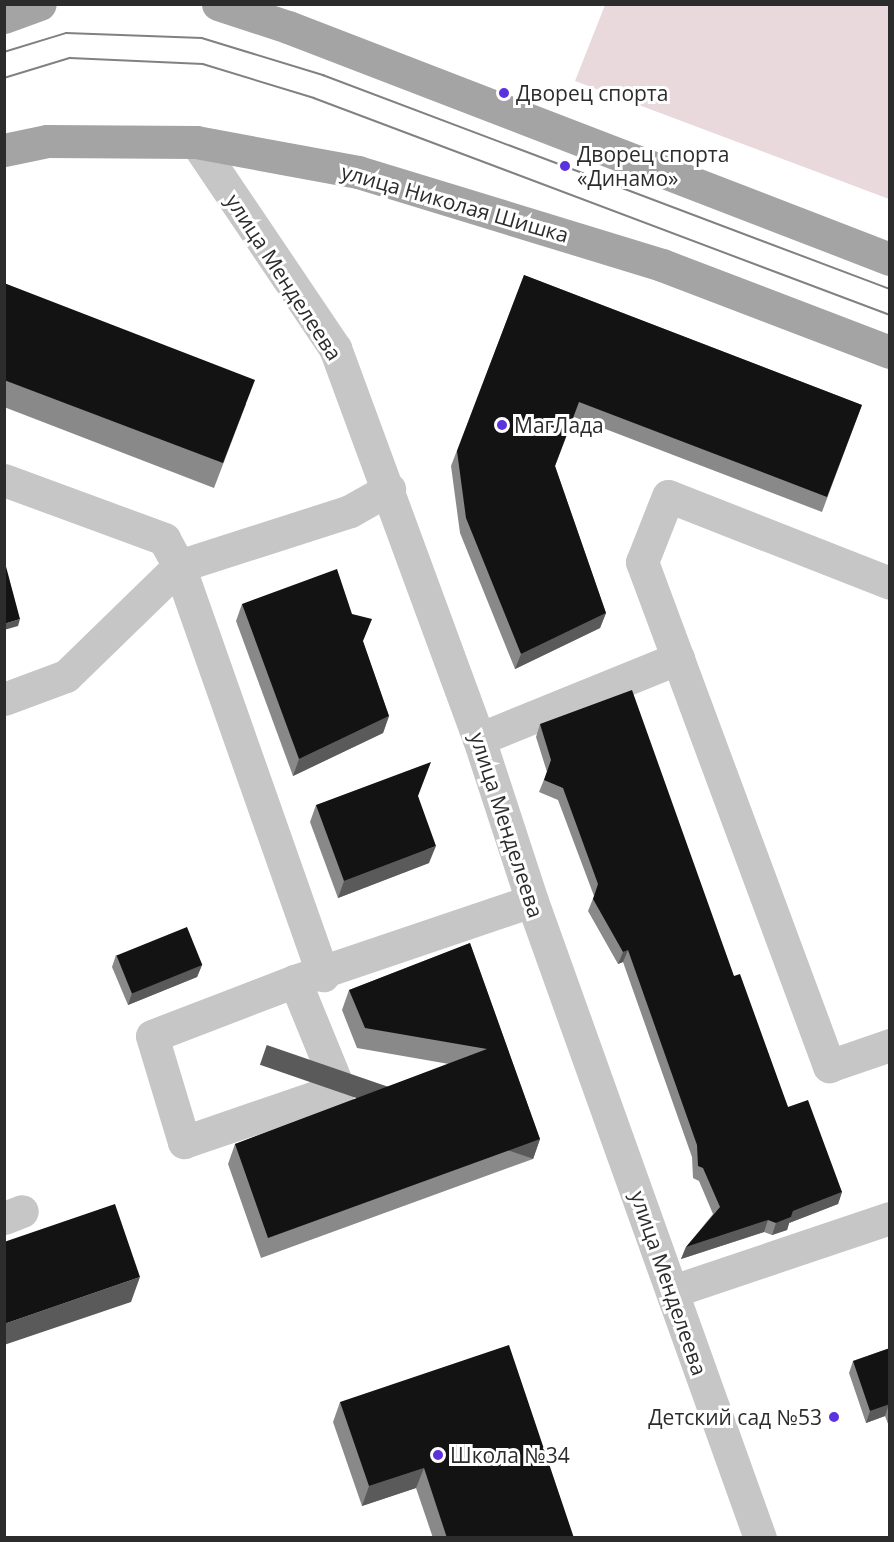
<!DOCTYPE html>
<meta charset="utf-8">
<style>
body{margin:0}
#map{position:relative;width:894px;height:1542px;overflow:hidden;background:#fff;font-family:"Open Sans",sans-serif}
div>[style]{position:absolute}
.green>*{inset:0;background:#e9d9dc}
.minor>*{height:33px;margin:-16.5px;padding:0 16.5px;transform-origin:16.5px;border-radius:16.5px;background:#c6c6c6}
.major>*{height:33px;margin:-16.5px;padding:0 16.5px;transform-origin:16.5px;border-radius:16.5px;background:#a4a4a4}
.tram>*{height:1.5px;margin:-0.75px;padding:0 0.75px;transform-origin:0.75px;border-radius:0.75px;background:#818181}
.wall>*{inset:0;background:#898989}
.shaded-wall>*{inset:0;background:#5a5a5a;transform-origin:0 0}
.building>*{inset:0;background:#131313;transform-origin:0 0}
.dots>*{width:16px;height:16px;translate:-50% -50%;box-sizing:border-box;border:3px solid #fff;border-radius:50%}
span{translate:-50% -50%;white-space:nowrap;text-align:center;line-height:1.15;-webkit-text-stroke:6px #fff;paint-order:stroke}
.poi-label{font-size:21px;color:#2c2c2c}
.left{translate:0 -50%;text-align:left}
.right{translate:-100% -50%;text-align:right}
.street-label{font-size:21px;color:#2c2c2c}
.frame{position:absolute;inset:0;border:6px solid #2c2c2c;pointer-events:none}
</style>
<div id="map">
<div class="green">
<i style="clip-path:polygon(605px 5px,889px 5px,889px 199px,575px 81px)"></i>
</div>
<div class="minor">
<i style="left:196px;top:142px;width:249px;rotate:56deg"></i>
<i style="left:335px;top:348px;width:417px;rotate:69.8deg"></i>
<i style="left:479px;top:739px;width:170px;rotate:71.9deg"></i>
<i style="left:532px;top:901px;width:677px;rotate:70.31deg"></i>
<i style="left:4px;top:480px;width:171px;rotate:20.2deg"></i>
<i style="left:164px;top:539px;width:31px;rotate:61deg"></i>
<i style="left:179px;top:566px;width:434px;rotate:70.6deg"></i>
<i style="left:890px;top:583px;width:238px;rotate:-158.6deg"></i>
<i style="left:668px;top:496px;width:71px;rotate:111.5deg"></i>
<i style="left:642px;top:562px;width:538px;rotate:69.64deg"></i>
<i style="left:829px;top:1066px;width:65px;rotate:-19deg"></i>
<i style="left:4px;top:699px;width:66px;rotate:-20.4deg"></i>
<i style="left:66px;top:676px;width:158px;rotate:-44.2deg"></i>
<i style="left:179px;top:566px;width:180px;rotate:-17.8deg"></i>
<i style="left:350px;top:511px;width:45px;rotate:-29.4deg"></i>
<i style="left:479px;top:739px;width:215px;rotate:-22.1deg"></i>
<i style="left:295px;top:981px;width:153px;rotate:159deg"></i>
<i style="left:152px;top:1036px;width:111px;rotate:73.2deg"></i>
<i style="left:184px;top:1142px;width:164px;rotate:-18.9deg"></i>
<i style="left:339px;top:1089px;width:117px;rotate:-112.2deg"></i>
<i style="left:295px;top:981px;width:250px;rotate:-18.7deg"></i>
<i style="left:4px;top:1218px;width:19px;rotate:-21deg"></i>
<i style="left:673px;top:1291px;width:229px;rotate:-18.6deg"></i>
</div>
<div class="major">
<i style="left:218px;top:4px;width:74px;rotate:18.2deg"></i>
<i style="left:288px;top:27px;width:645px;rotate:21.08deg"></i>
<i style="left:4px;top:17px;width:38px;rotate:-20deg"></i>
<i style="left:4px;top:150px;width:44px;rotate:-11.8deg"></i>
<i style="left:47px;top:141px;width:149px;rotate:0.4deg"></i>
<i style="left:196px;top:142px;width:165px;rotate:10.5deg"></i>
<i style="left:358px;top:172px;width:318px;rotate:17deg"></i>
<i style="left:662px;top:265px;width:244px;rotate:20.9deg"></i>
</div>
<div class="tram">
<i style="left:4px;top:52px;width:65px;rotate:-17deg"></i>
<i style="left:66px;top:33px;width:136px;rotate:2.1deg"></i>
<i style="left:202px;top:38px;width:127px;rotate:17deg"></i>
<i style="left:323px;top:75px;width:606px;rotate:20.68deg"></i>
<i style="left:4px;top:78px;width:69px;rotate:-16.9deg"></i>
<i style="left:70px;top:58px;width:133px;rotate:2.6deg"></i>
<i style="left:203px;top:64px;width:116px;rotate:17deg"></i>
<i style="left:314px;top:98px;width:616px;rotate:20.64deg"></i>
</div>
<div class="wall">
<i style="clip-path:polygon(524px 275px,862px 405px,822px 512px,574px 417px,555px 466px,606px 613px,600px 628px,515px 669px,460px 533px,451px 466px)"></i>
<i style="clip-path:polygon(4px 283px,246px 404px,214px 488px,4px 407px)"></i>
<i style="clip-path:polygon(242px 604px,352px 614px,363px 642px,389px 716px,383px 733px,293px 776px,236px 621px)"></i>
<i style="clip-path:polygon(540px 724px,734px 976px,788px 1107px,842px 1192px,838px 1204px,789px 1223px,787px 1230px,772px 1235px,764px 1232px,681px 1259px,686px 1247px,713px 1214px,699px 1181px,693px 1178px,692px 1157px,623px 962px,618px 964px,588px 911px,594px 896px,558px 800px,539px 792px,547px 772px,536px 737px)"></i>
<i style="clip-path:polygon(418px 796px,429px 863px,338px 898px,310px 822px,316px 805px)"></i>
<i style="clip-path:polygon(470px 943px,540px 1139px,533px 1159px,261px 1258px,228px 1164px,235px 1144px,449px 1064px,357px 1048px,342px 1010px,349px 990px)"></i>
<i style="clip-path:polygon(116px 955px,202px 965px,197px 977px,128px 1005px,112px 967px)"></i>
<i style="clip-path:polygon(890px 1348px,890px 1429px,885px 1416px,866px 1423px,849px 1373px,853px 1361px)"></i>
<i style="clip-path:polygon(340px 1402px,574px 1538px,433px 1538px,416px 1488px,362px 1506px,333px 1422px)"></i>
</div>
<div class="shaded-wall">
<i style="clip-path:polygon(606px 613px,600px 628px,515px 669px,521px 654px)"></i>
<i style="clip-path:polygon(20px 619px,18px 626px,4px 630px,4px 624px)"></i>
<i style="clip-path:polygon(389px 716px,383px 733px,293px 776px,299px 759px)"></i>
<i style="clip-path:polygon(436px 846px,429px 863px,338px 898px,344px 881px)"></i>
<i style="clip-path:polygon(628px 950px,623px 962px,618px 964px,623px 952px)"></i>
<i style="clip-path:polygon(202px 965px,197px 977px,128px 1005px,132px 993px)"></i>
<i style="left:540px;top:1139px;width:21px;height:289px;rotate:109deg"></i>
<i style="clip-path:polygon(842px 1192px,838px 1204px,789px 1223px,793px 1211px)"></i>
<i style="clip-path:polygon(791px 1217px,787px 1230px,772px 1235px,776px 1223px)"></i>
<i style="clip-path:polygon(768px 1220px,764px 1232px,681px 1259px,686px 1247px)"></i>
<i style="clip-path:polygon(140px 1277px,131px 1302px,4px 1345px,4px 1324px)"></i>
<i style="clip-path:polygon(889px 1404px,885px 1416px,866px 1423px,870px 1411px)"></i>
<i style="clip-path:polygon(424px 1468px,416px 1488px,362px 1506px,369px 1486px)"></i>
</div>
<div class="building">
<i style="clip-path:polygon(524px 275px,862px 405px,827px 497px,579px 402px,555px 466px,606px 613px,521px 654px,466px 518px,457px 451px)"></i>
<i style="clip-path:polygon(4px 283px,255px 380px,223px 463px,4px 380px)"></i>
<i style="clip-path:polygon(4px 559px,20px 619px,4px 624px)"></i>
<i style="clip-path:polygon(337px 569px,352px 614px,372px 619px,363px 641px,389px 716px,299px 759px,242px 604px)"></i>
<i style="clip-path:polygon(632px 690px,734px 976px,740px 974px,788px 1107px,808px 1100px,842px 1192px,793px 1211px,791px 1217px,776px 1223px,768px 1220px,686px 1247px,720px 1207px,703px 1168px,698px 1166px,697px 1145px,628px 950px,623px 952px,593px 899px,598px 884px,563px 788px,544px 780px,551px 760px,540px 724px)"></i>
<i style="clip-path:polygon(431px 762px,418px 796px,436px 846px,344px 881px,316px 805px)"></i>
<i style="left:187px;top:927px;width:41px;height:76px;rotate:68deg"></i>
<i style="clip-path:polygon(470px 943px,540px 1139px,268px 1238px,235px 1144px,487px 1049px,365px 1028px,349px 990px)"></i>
<i style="clip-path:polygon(115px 1204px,140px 1277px,4px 1324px,4px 1242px)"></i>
<i style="clip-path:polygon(509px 1345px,574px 1538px,447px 1538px,424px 1468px,369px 1486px,340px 1402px)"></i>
<i style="clip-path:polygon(890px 1348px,890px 1404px,870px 1411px,853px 1361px)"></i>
</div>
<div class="dots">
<i style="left:504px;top:93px;background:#5c32de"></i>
<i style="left:565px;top:166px;background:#5c32de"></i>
<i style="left:502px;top:425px;background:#5c32de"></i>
<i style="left:834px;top:1417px;background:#5c32de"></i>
<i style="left:438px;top:1455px;background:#5c32de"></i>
</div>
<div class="poi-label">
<span class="left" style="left:516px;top:93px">Дворец спорта</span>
<span class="left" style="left:577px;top:166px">Дворец спорта<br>«Динамо»</span>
<span class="left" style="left:514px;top:425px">МагЛада</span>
<span class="right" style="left:822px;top:1417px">Детский сад №53</span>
<span class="left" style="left:450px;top:1455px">Школа №34</span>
</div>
<div class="street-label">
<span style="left:455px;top:203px;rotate:16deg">улица Николая Шишка</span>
<span style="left:284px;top:277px;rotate:57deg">улица Менделеева</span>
<span style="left:507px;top:825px;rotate:72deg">улица Менделеева</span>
<span style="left:669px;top:1283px;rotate:71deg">улица Менделеева</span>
</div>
<div class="frame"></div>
</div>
